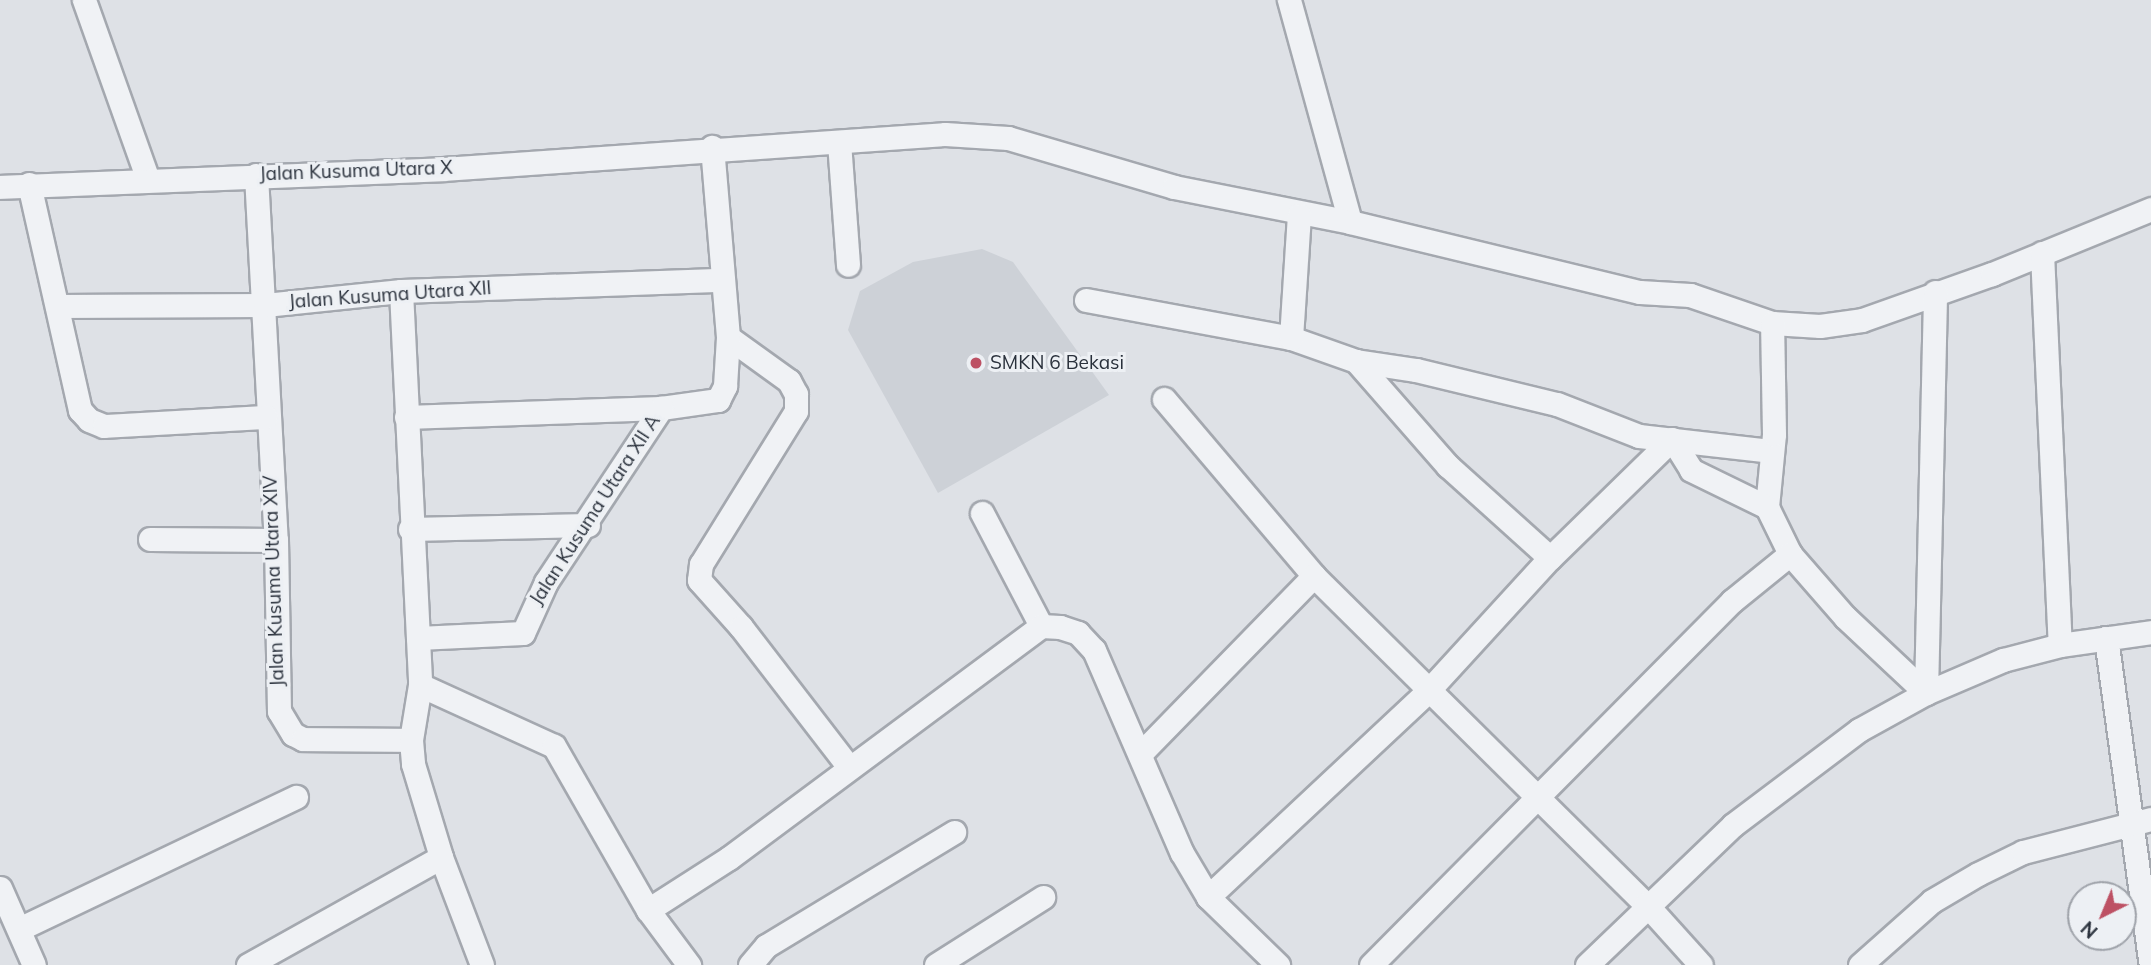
<!DOCTYPE html>
<style>
body{margin:0}
#map{position:relative;width:2151px;height:965px;overflow:hidden;background:#dee1e6;font-family:Mulish,sans-serif}
div>[style]{position:absolute}
.built>*{inset:0;background:#cdd1d7}
.roads{filter:drop-shadow(2px 0 #a4a8af) drop-shadow(-2px 0 #a4a8af) drop-shadow(0 2px #a4a8af) drop-shadow(0 -2px #a4a8af)}
.minor>*{height:23px;margin:-11.5px;padding:0 11.5px;transform-origin:11.5px;border-radius:11.5px;background:#f0f2f5}
.dots>*{width:19px;height:19px;translate:-50% -50%;box-sizing:border-box;border:4px solid #edf0f4;border-radius:50%}
span{translate:-50% -50%;white-space:nowrap;text-align:center;line-height:1.15;-webkit-text-stroke:6px #edf0f4;paint-order:stroke}
.street-label{font-size:19px;color:#29303b}
.poi-label{font-size:19px;color:#29303b}
.left{translate:0 -50%;text-align:left}
.north{position:absolute;left:2067px;top:881px;width:70px;height:70px;box-sizing:border-box;background:#edf0f4;border:2px solid #9fa3aa;border-radius:50%;rotate:223deg;font-size:19px;font-weight:700;line-height:28px;text-align:center;color:#29303b}
.north::after{content:'';display:block;margin:auto;width:24px;height:32px;background:#bd5164;clip-path:polygon(50% 0,100% 100%,50% 72%,0 100%)}
</style>
<div id="map">
<div class="built">
<i style="clip-path:polygon(982px 249px,1013px 262px,1109px 395px,938px 493px,848px 330px,860px 291px,913px 262px)"></i>
</div>
<div class="roads">
<div class="minor">
<i style="left:84px;top:0;width:191px;rotate:70.4deg"></i>
<i style="left:1289px;top:0;width:230px;rotate:74.6deg"></i>
<i style="left:839px;top:142px;width:123px;rotate:85.8deg"></i>
<i style="left:256px;top:175px;width:366px;rotate:86.9deg"></i>
<i style="left:276px;top:540px;width:171px;rotate:89deg"></i>
<i style="left:279px;top:711px;width:27px;rotate:59deg"></i>
<i style="left:293px;top:734px;width:11px;rotate:27deg"></i>
<i style="left:303px;top:739px;width:108px;rotate:0.5deg"></i>
<i style="left:29px;top:184px;width:232px;rotate:77.3deg"></i>
<i style="left:80px;top:410px;width:13px;rotate:48deg"></i>
<i style="left:89px;top:420px;width:16px;rotate:22deg"></i>
<i style="left:104px;top:426px;width:162px;rotate:-3.2deg"></i>
<i style="left:0;top:187px;width:443px;rotate:-2.3deg"></i>
<i style="left:443px;top:169px;width:503px;rotate:-3.99deg"></i>
<i style="left:945px;top:134px;width:63px;rotate:3.6deg"></i>
<i style="left:1008px;top:138px;width:173px;rotate:16.4deg"></i>
<i style="left:1174px;top:187px;width:179px;rotate:11.2deg"></i>
<i style="left:1350px;top:222px;width:298px;rotate:13.6deg"></i>
<i style="left:1640px;top:292px;width:50px;rotate:3.4deg"></i>
<i style="left:1690px;top:295px;width:87px;rotate:18.9deg"></i>
<i style="left:1772px;top:323px;width:48px;rotate:3.6deg"></i>
<i style="left:1820px;top:326px;width:42px;rotate:-8.1deg"></i>
<i style="left:1862px;top:320px;width:138px;rotate:-19.5deg"></i>
<i style="left:1992px;top:274px;width:172px;rotate:-22.2deg"></i>
<i style="left:2042px;top:253px;width:392px;rotate:87.4deg"></i>
<i style="left:401px;top:291px;width:394px;rotate:87.2deg"></i>
<i style="left:420px;top:685px;width:56px;rotate:99.3deg"></i>
<i style="left:411px;top:740px;width:24px;rotate:85deg"></i>
<i style="left:413px;top:764px;width:97px;rotate:73.2deg"></i>
<i style="left:441px;top:857px;width:116px;rotate:69.2deg"></i>
<i style="left:1086px;top:300px;width:208px;rotate:10.5deg"></i>
<i style="left:1291px;top:338px;width:69px;rotate:19.5deg"></i>
<i style="left:1356px;top:361px;width:61px;rotate:8.5deg"></i>
<i style="left:1416px;top:370px;width:145px;rotate:13.6deg"></i>
<i style="left:1557px;top:404px;width:88px;rotate:21.3deg"></i>
<i style="left:1639px;top:436px;width:132px;rotate:6.5deg"></i>
<i style="left:57px;top:306px;width:208px;rotate:-0.3deg"></i>
<i style="left:265px;top:305px;width:137px;rotate:-5.9deg"></i>
<i style="left:401px;top:291px;width:322px;rotate:-2deg"></i>
<i style="left:728px;top:337px;width:75px;rotate:35.8deg"></i>
<i style="left:789px;top:381px;width:15px;rotate:62deg"></i>
<i style="left:796px;top:394px;width:17px;rotate:90deg"></i>
<i style="left:796px;top:411px;width:180px;rotate:121.8deg"></i>
<i style="left:701px;top:564px;width:16px;rotate:97deg"></i>
<i style="left:699px;top:580px;width:63px;rotate:48.2deg"></i>
<i style="left:741px;top:627px;width:177px;rotate:52.4deg"></i>
<i style="left:1291px;top:338px;width:123px;rotate:-86.3deg"></i>
<i style="left:1356px;top:361px;width:140px;rotate:48.8deg"></i>
<i style="left:1448px;top:466px;width:137px;rotate:42deg"></i>
<i style="left:1164px;top:399px;width:232px;rotate:49.7deg"></i>
<i style="left:1314px;top:576px;width:467px;rotate:44.7deg"></i>
<i style="left:1646px;top:904px;width:82px;rotate:48deg"></i>
<i style="left:406px;top:417px;width:255px;rotate:-2deg"></i>
<i style="left:661px;top:408px;width:58px;rotate:-8deg"></i>
<i style="left:718px;top:400px;width:16px;rotate:-63deg"></i>
<i style="left:725px;top:386px;width:49px;rotate:-86.5deg"></i>
<i style="left:728px;top:337px;width:191px;rotate:-94.8deg"></i>
<i style="left:1767px;top:507px;width:73px;rotate:-84.5deg"></i>
<i style="left:1774px;top:434px;width:111px;rotate:-91deg"></i>
<i style="left:982px;top:513px;width:127px;rotate:62.4deg"></i>
<i style="left:410px;top:529px;width:178px;rotate:-1.3deg"></i>
<i style="left:150px;top:539px;width:126px;rotate:0.5deg"></i>
<i style="left:418px;top:638px;width:105px;rotate:-2.7deg"></i>
<i style="left:523px;top:633px;width:56px;rotate:-65.7deg"></i>
<i style="left:546px;top:582px;width:209px;rotate:-56.5deg"></i>
<i style="left:2106px;top:638px;width:330px;rotate:82.2deg"></i>
<i style="left:420px;top:685px;width:147px;rotate:24.5deg"></i>
<i style="left:554px;top:746px;width:189px;rotate:60.2deg"></i>
<i style="left:648px;top:910px;width:69px;rotate:53.3deg"></i>
<i style="left:1926px;top:693px;width:401px;rotate:-88.7deg"></i>
<i style="left:1140px;top:754px;width:249px;rotate:-45.7deg"></i>
<i style="left:0;top:888px;width:84px;rotate:66.2deg"></i>
<i style="left:1208px;top:897px;width:300px;rotate:-43.1deg"></i>
<i style="left:1427px;top:692px;width:182px;rotate:-47.5deg"></i>
<i style="left:1550px;top:558px;width:170px;rotate:-44.3deg"></i>
<i style="left:1672px;top:439px;width:36px;rotate:58deg"></i>
<i style="left:1691px;top:470px;width:85px;rotate:26deg"></i>
<i style="left:1767px;top:507px;width:52px;rotate:63.9deg"></i>
<i style="left:1790px;top:554px;width:84px;rotate:48.9deg"></i>
<i style="left:1845px;top:617px;width:111px;rotate:43.2deg"></i>
<i style="left:648px;top:910px;width:96px;rotate:-32.7deg"></i>
<i style="left:729px;top:858px;width:389px;rotate:-36.6deg"></i>
<i style="left:1041px;top:626px;width:19px;rotate:3deg"></i>
<i style="left:1060px;top:627px;width:19px;rotate:18deg"></i>
<i style="left:1078px;top:633px;width:23px;rotate:47deg"></i>
<i style="left:1094px;top:650px;width:221px;rotate:66.6deg"></i>
<i style="left:1182px;top:853px;width:51px;rotate:59.4deg"></i>
<i style="left:1208px;top:897px;width:98px;rotate:44.2deg"></i>
<i style="left:19px;top:929px;width:307px;rotate:-25.5deg"></i>
<i style="left:248px;top:965px;width:221px;rotate:-29.2deg"></i>
<i style="left:750px;top:965px;width:25px;rotate:-50deg"></i>
<i style="left:766px;top:946px;width:220px;rotate:-31.2deg"></i>
<i style="left:936px;top:965px;width:127px;rotate:-32.4deg"></i>
<i style="left:1371px;top:965px;width:513px;rotate:-45.24deg"></i>
<i style="left:1732px;top:601px;width:75px;rotate:-39deg"></i>
<i style="left:1587px;top:965px;width:202px;rotate:-43.8deg"></i>
<i style="left:1733px;top:825px;width:158px;rotate:-37deg"></i>
<i style="left:1859px;top:730px;width:77px;rotate:-28.9deg"></i>
<i style="left:1926px;top:693px;width:84px;rotate:-23.2deg"></i>
<i style="left:2003px;top:660px;width:59px;rotate:-14.7deg"></i>
<i style="left:2060px;top:645px;width:92px;rotate:-8.1deg"></i>
<i style="left:1860px;top:965px;width:96px;rotate:-41.6deg"></i>
<i style="left:1932px;top:901px;width:53px;rotate:-30.4deg"></i>
<i style="left:1978px;top:874px;width:50px;rotate:-26.1deg"></i>
<i style="left:2023px;top:852px;width:132px;rotate:-14.5deg"></i>
</div>
</div>
<div class="dots">
<i style="left:976px;top:363px;background:#bd5164"></i>
</div>
<div class="street-label">
<span style="left:356px;top:171px;rotate:-2deg">Jalan Kusuma Utara X</span>
<span style="left:390px;top:295px;rotate:-4deg">Jalan Kusuma Utara XII</span>
<span style="left:595px;top:510px;rotate:-57deg">Jalan Kusuma Utara XII A</span>
<span style="left:274px;top:581px;rotate:-92deg">Jalan Kusuma Utara XIV</span>
</div>
<div class="poi-label">
<span class="left" style="left:990px;top:363px">SMKN 6 Bekasi</span>
</div>
<div class="north">N</div>
</div>
